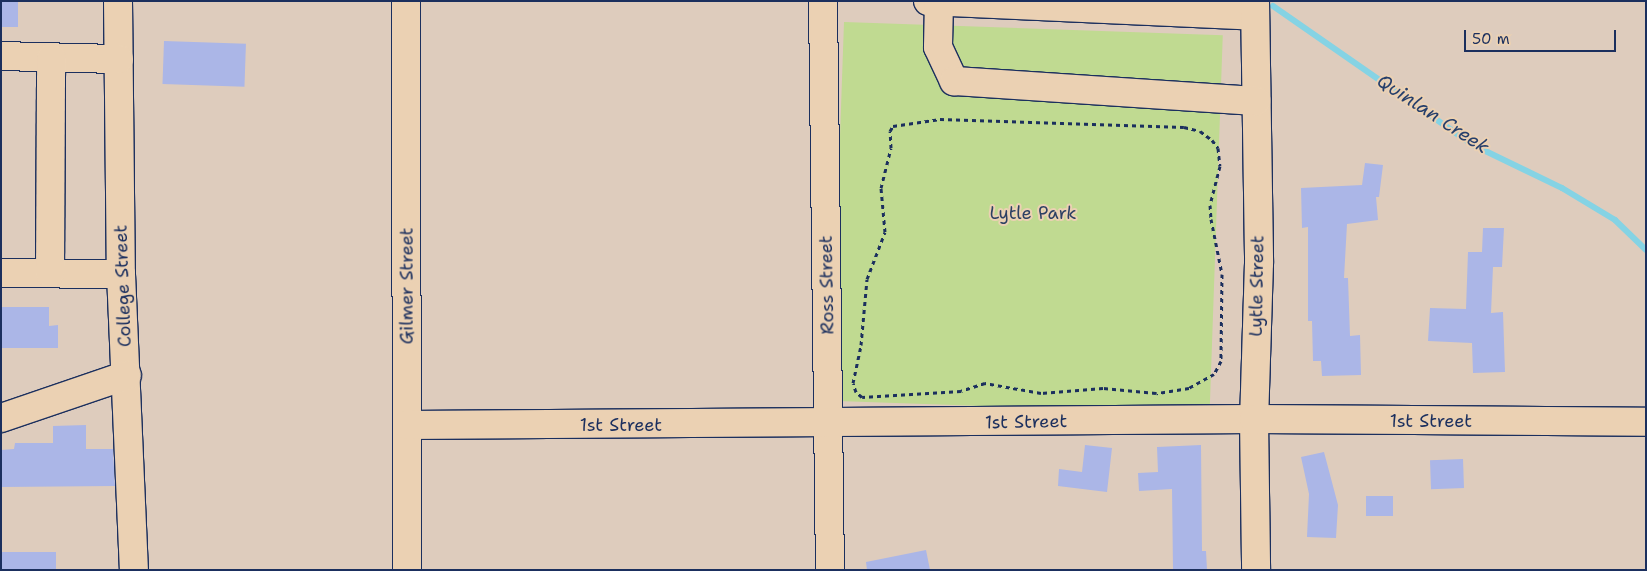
<!DOCTYPE html>
<style>
body{margin:0}
#map{position:relative;width:1647px;height:571px;overflow:hidden;background:#deccbd;font-family:"Shantell Sans",sans-serif}
div>[style]{position:absolute}
.green>*{inset:0;background:#c0da91;transform-origin:0 0}
.stream>*{height:6px;margin:-3px;padding:0 3px;transform-origin:3px;border-radius:3px;background:#85d3e4}
.building>*{inset:0;background:#abb6e7;transform-origin:0 0}
.path>*{height:3px;margin-top:-1.5px;transform-origin:0;background:repeating-linear-gradient(90deg,#1b2f5e 0 4px,transparent 0 8px)}
.roads{filter:drop-shadow(1px 0 #1b2f5e) drop-shadow(-1px 0 #1b2f5e) drop-shadow(0 1px #1b2f5e) drop-shadow(0 -1px #1b2f5e)}
.minor>*{height:28px;margin:-14px;padding:0 14px;transform-origin:14px;border-radius:14px;background:#ebd1b3}
span{translate:-50% -50%;white-space:nowrap;text-align:center;line-height:1.15;-webkit-text-stroke:4px #ebd1b3;paint-order:stroke}
.park-label{font-size:18px;color:#2c4063}
.street-label{font-size:18px;color:#1b2f5e}
.water-label{font-size:19px;color:#263f6b;font-style:italic}
.frame{position:absolute;inset:0;border:2px solid #1b2f5e;pointer-events:none}
.scale{position:absolute;left:1464px;top:30px;width:152px;height:22px;box-sizing:border-box;border:2px solid #1b2f5e;border-top:0;padding-left:6px;font-size:15px;line-height:18px;white-space:nowrap;color:#1b2f5e;-webkit-text-stroke:4px #ebd1b3;paint-order:stroke}
</style>
<div id="map">
<div class="green">
<i style="left:844px;top:22px;width:379px;height:379px;rotate:2deg"></i>
</div>
<div class="stream">
<i style="left:1273px;top:6px;width:244px;rotate:34.8deg"></i>
<i style="left:1473px;top:145px;width:99px;rotate:25.8deg"></i>
<i style="left:1562px;top:188px;width:62px;rotate:31.1deg"></i>
<i style="left:1615px;top:220px;width:43px;rotate:44.1deg"></i>
</div>
<div class="building">
<i style="left:1px;top:1px;width:17px;height:26px"></i>
<i style="left:164px;top:41px;width:82px;height:43px;rotate:2deg"></i>
<i style="clip-path:polygon(1365px 163px,1383px 165px,1379px 197px,1376px 197px,1378px 220px,1347px 224px,1344px 278px,1348px 278px,1350px 336px,1360px 335px,1361px 375px,1322px 376px,1321px 361px,1313px 361px,1312px 321px,1308px 321px,1308px 227px,1302px 228px,1301px 188px,1362px 185px)"></i>
<i style="clip-path:polygon(1483px 228px,1504px 228px,1502px 267px,1493px 267px,1491px 313px,1503px 312px,1505px 372px,1473px 373px,1472px 343px,1428px 341px,1430px 308px,1466px 309px,1468px 252px,1482px 252px)"></i>
<i style="clip-path:polygon(1px 307px,49px 307px,49px 326px,58px 325px,58px 348px,1px 348px)"></i>
<i style="clip-path:polygon(86px 425px,86px 449px,113px 449px,115px 486px,1px 487px,1px 450px,14px 449px,15px 443px,53px 443px,53px 426px)"></i>
<i style="clip-path:polygon(1085px 445px,1112px 448px,1107px 492px,1058px 486px,1059px 469px,1082px 472px)"></i>
<i style="clip-path:polygon(1201px 445px,1202px 551px,1206px 551px,1207px 570px,1173px 570px,1172px 489px,1139px 491px,1138px 473px,1158px 472px,1157px 447px)"></i>
<i style="clip-path:polygon(1324px 452px,1338px 505px,1336px 538px,1307px 537px,1309px 494px,1301px 457px)"></i>
<i style="left:1463px;top:459px;width:29px;height:33px;rotate:88deg"></i>
<i style="left:1366px;top:496px;width:27px;height:20px"></i>
<i style="clip-path:polygon(926px 550px,930px 570px,867px 570px,866px 562px)"></i>
<i style="left:1px;top:552px;width:55px;height:18px"></i>
</div>
<div class="path">
<i style="left:940px;top:119px;width:244px;rotate:1.9deg"></i>
<i style="left:1184px;top:127px;width:16px;rotate:14deg"></i>
<i style="left:1200px;top:131px;width:15px;rotate:37deg"></i>
<i style="left:1212px;top:140px;width:10px;rotate:53deg"></i>
<i style="left:1218px;top:148px;width:18px;rotate:84deg"></i>
<i style="left:1220px;top:166px;width:40px;rotate:104.4deg"></i>
<i style="left:1210px;top:205px;width:14px;rotate:86deg"></i>
<i style="left:1211px;top:219px;width:56px;rotate:78.7deg"></i>
<i style="left:1222px;top:274px;width:87px;rotate:90.7deg"></i>
<i style="left:1221px;top:361px;width:15px;rotate:118deg"></i>
<i style="left:1214px;top:374px;width:29px;rotate:151deg"></i>
<i style="left:1189px;top:388px;width:33px;rotate:171deg"></i>
<i style="left:1156px;top:393px;width:53px;rotate:-174.6deg"></i>
<i style="left:1103px;top:388px;width:62px;rotate:175.4deg"></i>
<i style="left:1041px;top:393px;width:57px;rotate:-169.9deg"></i>
<i style="left:985px;top:383px;width:25px;rotate:162deg"></i>
<i style="left:961px;top:391px;width:99px;rotate:176.5deg"></i>
<i style="left:862px;top:397px;width:8px;rotate:-140deg"></i>
<i style="left:856px;top:392px;width:9px;rotate:-108deg"></i>
<i style="left:853px;top:383px;width:39px;rotate:-78deg"></i>
<i style="left:861px;top:345px;width:66px;rotate:-84.8deg"></i>
<i style="left:867px;top:279px;width:50px;rotate:-69deg"></i>
<i style="left:885px;top:232px;width:44px;rotate:-95.2deg"></i>
<i style="left:881px;top:188px;width:41px;rotate:-76deg"></i>
<i style="left:891px;top:148px;width:17px;rotate:-93deg"></i>
<i style="left:890px;top:131px;width:6px;rotate:-59deg"></i>
<i style="left:893px;top:126px;width:48px;rotate:-8.5deg"></i>
</div>
<div class="roads">
<div class="minor">
<i style="left:118px;top:1px;width:273px;rotate:89.4deg"></i>
<i style="left:121px;top:274px;width:296px;rotate:87.5deg"></i>
<i style="left:406px;top:1px;width:569px;rotate:89.9deg"></i>
<i style="left:823px;top:1px;width:569px;rotate:89.3deg"></i>
<i style="left:928px;top:1px;width:327px;rotate:2.6deg"></i>
<i style="left:1255px;top:1px;width:262px;rotate:89.1deg"></i>
<i style="left:1259px;top:263px;width:156px;rotate:91.8deg"></i>
<i style="left:1254px;top:419px;width:151px;rotate:89.2deg"></i>
<i style="left:939px;top:2px;width:45px;rotate:91.3deg"></i>
<i style="left:938px;top:47px;width:38px;rotate:65deg"></i>
<i style="left:954px;top:81px;width:303px;rotate:3.8deg"></i>
<i style="left:1px;top:56px;width:118px;rotate:1.5deg"></i>
<i style="left:1px;top:273px;width:120px;rotate:0.5deg"></i>
<i style="left:50px;top:273px;width:215px;rotate:-89.7deg"></i>
<i style="left:1px;top:418px;width:133px;rotate:-18.8deg"></i>
<i style="left:407px;top:425px;width:847px;rotate:-0.41deg"></i>
<i style="left:1254px;top:419px;width:392px;rotate:0.4deg"></i>
</div>
</div>
<div class="park-label">
<span style="left:1033px;top:213px">Lytle Park</span>
</div>
<div class="street-label">
<span style="left:827px;top:285px;rotate:-91deg">Ross Street</span>
<span style="left:123px;top:286px;rotate:-92deg">College Street</span>
<span style="left:407px;top:286px;rotate:-90deg">Gilmer Street</span>
<span style="left:1257px;top:286px;rotate:-89deg">Lytle Street</span>
<span style="left:1431px;top:421px">1st Street</span>
<span style="left:1026px;top:422px;rotate:-1deg">1st Street</span>
<span style="left:621px;top:425px">1st Street</span>
</div>
<div class="water-label">
<span style="left:1433px;top:114px;rotate:33deg">Quinlan Creek</span>
</div>
<div class="frame"></div>
<div class="scale">50 m</div>
</div>
